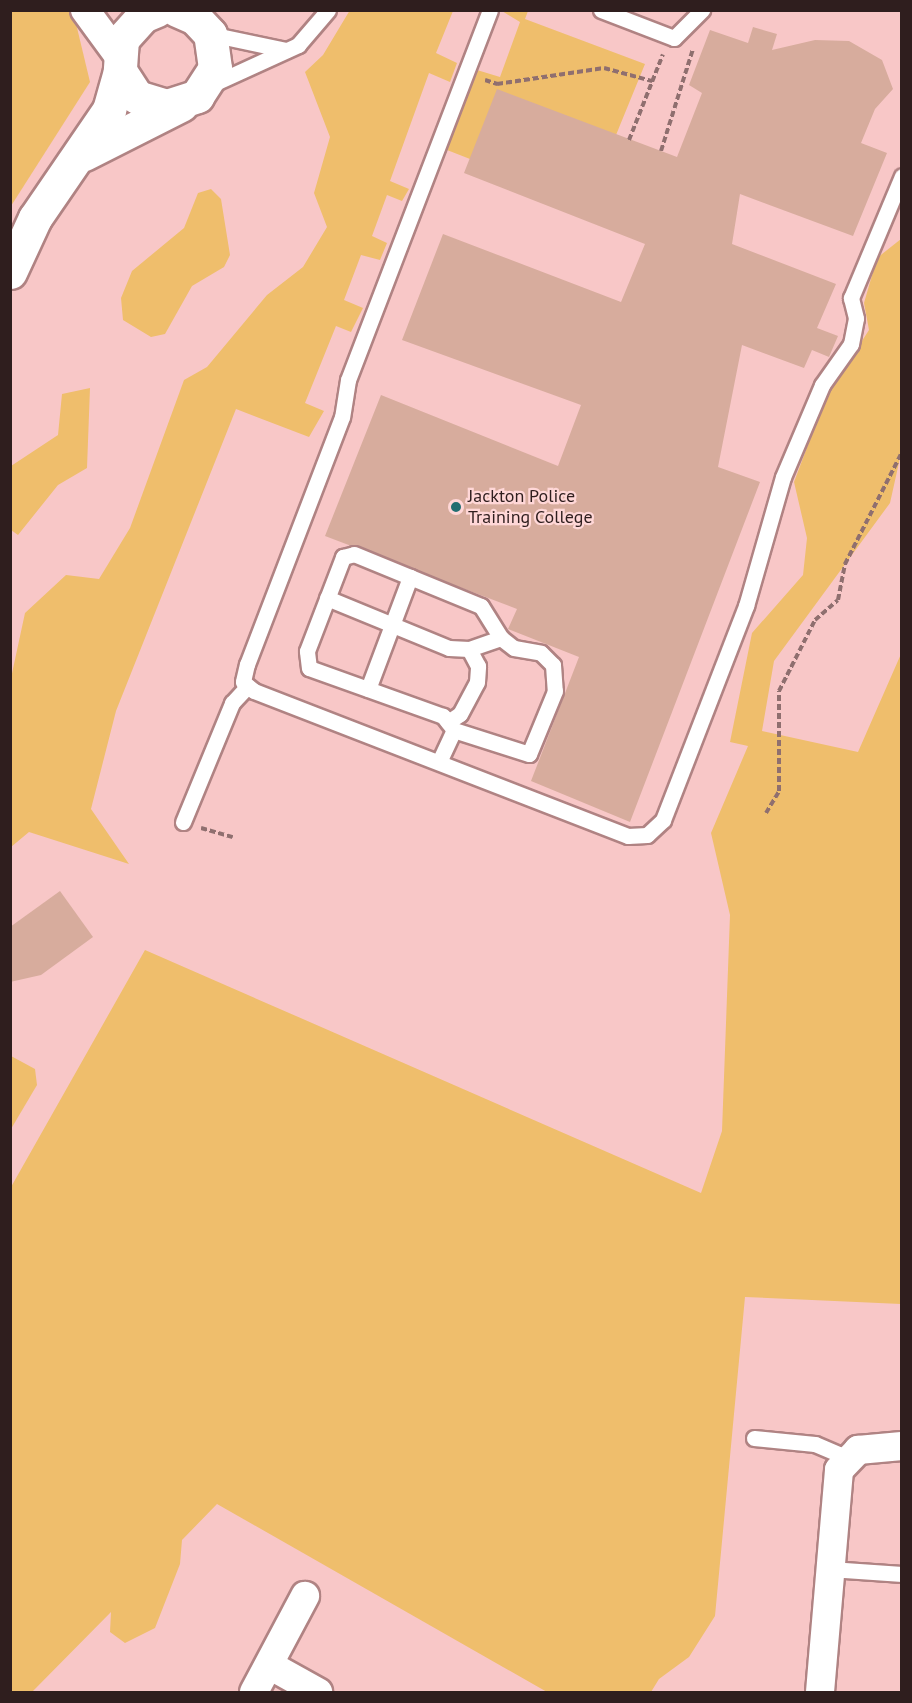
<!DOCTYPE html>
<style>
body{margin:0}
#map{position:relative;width:912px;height:1703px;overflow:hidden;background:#f8c7c7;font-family:"PT Sans",sans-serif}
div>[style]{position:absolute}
.green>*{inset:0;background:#efbe6c}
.building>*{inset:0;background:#d7ac9d}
.path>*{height:4px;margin-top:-2px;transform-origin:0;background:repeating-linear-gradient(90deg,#8f6f6f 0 6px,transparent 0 9px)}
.roads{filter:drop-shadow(2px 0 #b08383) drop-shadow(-2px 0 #b08383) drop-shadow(0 2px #b08383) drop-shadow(0 -2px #b08383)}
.lane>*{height:15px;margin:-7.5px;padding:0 7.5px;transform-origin:7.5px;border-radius:7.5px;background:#fff}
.street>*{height:28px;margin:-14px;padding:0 14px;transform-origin:14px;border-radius:14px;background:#fff}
.secondary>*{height:33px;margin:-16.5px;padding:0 16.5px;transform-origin:16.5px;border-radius:16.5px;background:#fff}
.dots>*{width:16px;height:16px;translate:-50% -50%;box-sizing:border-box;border:3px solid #ffd7d7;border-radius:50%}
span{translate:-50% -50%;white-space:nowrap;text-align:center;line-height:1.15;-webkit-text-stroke:4.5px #ffd7d7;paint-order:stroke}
.poi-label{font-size:18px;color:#2f1e1e}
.left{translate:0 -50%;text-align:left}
.frame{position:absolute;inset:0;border:12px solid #2f1e1e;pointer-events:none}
</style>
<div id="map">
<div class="green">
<i style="clip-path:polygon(350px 10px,453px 11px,436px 53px,457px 63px,450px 82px,429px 73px,390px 181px,409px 189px,402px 201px,387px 195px,372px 236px,387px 243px,380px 260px,361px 255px,344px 300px,363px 308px,351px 332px,336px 326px,305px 403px,324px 411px,309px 437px,236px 409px,116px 711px,91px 809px,129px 864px,29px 832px,11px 847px,11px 678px,25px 613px,66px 575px,99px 579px,130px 528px,184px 380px,207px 367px,267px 295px,303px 267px,327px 227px,314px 193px,330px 137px,305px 72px,323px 55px)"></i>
<i style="clip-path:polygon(11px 11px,73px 11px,90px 82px,11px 206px)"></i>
<i style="clip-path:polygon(502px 11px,528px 11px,525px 19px,645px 64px,616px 135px,470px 159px,447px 150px,477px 70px,500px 77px,520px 22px)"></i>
<i style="clip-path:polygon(211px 189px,221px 199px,230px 255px,224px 267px,192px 286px,165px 334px,151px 337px,123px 320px,121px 298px,132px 271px,184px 228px,198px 193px)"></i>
<i style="clip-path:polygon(901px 239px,902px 449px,890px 503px,774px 661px,762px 731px,858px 752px,901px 654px,901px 1304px,745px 1297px,715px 1616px,689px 1657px,659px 1679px,651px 1692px,547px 1692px,217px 1504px,182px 1540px,180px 1564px,155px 1628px,125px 1643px,110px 1632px,111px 1612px,32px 1692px,11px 1692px,11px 1187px,145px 950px,701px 1193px,722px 1131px,730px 915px,711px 833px,748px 746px,730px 742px,752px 633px,803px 575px,807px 538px,794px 482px,826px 397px,869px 330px,864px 303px,877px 258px)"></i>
<i style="clip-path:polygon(90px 388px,87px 468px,58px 485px,18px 535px,11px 530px,11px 466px,58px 435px,62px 394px)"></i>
<i style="clip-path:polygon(11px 1056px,35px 1069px,37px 1085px,11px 1129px)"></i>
</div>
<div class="building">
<i style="clip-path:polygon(753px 27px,777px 34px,772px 50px,815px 40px,849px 41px,882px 60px,893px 89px,875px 109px,861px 143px,887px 153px,853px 236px,740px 194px,732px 244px,836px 284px,817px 328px,838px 336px,829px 357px,812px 350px,804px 368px,742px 345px,718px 467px,760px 482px,630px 822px,531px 781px,579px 657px,508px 629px,517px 609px,325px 536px,381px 395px,558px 466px,581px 405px,402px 340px,443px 234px,621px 302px,645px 244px,464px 173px,497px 89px,677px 157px,702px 93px,689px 85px,710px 30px,748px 43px)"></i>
<i style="clip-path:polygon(60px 891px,93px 937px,41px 975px,10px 982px,10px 927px)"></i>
</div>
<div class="path">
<i style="left:485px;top:80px;width:13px;rotate:18deg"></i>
<i style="left:497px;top:84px;width:108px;rotate:-8.5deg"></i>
<i style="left:604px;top:68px;width:50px;rotate:15.2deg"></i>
<i style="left:629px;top:140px;width:92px;rotate:-68.4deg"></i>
<i style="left:661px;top:151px;width:107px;rotate:-72.6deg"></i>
<i style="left:766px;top:813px;width:26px;rotate:-59deg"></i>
<i style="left:779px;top:791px;width:100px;rotate:-90deg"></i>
<i style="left:779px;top:691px;width:80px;rotate:-63.1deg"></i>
<i style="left:815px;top:620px;width:30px;rotate:-41deg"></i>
<i style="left:838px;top:600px;width:37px;rotate:-79deg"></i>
<i style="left:845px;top:564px;width:126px;rotate:-63deg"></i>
<i style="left:201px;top:828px;width:33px;rotate:16deg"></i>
</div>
<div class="roads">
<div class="lane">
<i style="left:490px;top:10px;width:396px;rotate:111deg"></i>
<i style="left:348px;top:380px;width:37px;rotate:99deg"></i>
<i style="left:342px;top:417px;width:265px;rotate:111deg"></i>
<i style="left:247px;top:664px;width:18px;rotate:103deg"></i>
<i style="left:243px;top:682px;width:14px;rotate:39deg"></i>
<i style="left:254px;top:691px;width:401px;rotate:21.2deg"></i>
<i style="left:628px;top:836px;width:19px;rotate:-3deg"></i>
<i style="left:647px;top:835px;width:22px;rotate:-43deg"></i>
<i style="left:663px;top:820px;width:230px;rotate:-68.8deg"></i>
<i style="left:746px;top:606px;width:134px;rotate:-74deg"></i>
<i style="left:783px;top:477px;width:100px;rotate:-67deg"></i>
<i style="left:822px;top:385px;width:50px;rotate:-54.7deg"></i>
<i style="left:851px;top:344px;width:26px;rotate:-79deg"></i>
<i style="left:856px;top:318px;width:21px;rotate:-104deg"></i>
<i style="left:851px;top:298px;width:132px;rotate:-67.3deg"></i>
<i style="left:601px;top:10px;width:78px;rotate:21deg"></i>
<i style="left:674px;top:38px;width:40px;rotate:-45deg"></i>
<i style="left:210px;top:34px;width:78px;rotate:11.9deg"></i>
<i style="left:213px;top:84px;width:94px;rotate:-24.6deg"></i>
<i style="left:298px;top:45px;width:46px;rotate:-49.4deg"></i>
<i style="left:327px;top:598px;width:132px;rotate:22.3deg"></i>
<i style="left:449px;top:648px;width:20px;rotate:3deg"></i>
<i style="left:469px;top:649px;width:34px;rotate:-19deg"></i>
<i style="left:368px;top:689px;width:120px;rotate:-69.4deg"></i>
<i style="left:448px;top:722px;width:14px;rotate:-34deg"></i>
<i style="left:460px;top:714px;width:36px;rotate:-62deg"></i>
<i style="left:477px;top:682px;width:16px;rotate:-86deg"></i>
<i style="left:478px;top:666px;width:19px;rotate:-118deg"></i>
<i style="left:439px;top:762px;width:35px;rotate:-65deg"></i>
<i style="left:454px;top:730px;width:18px;rotate:-128deg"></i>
<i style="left:443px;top:716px;width:142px;rotate:-160.3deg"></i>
<i style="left:309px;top:668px;width:17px;rotate:-97deg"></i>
<i style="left:307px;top:651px;width:101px;rotate:-69deg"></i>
<i style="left:343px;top:557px;width:11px;rotate:-15deg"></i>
<i style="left:354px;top:554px;width:137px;rotate:22.3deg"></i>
<i style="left:481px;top:606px;width:38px;rotate:58deg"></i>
<i style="left:501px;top:638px;width:16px;rotate:38deg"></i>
<i style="left:514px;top:648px;width:27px;rotate:10deg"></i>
<i style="left:541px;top:653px;width:17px;rotate:45deg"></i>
<i style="left:553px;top:665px;width:26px;rotate:86deg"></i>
<i style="left:555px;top:691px;width:68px;rotate:112.4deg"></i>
<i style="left:529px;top:754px;width:79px;rotate:-162.3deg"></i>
<i style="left:183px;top:822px;width:129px;rotate:-67.6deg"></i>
<i style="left:232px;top:703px;width:23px;rotate:-47deg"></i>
<i style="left:754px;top:1438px;width:61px;rotate:5.6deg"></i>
<i style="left:815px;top:1444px;width:38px;rotate:23deg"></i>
<i style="left:830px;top:1569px;width:72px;rotate:4deg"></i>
</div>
<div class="street">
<i style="left:85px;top:10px;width:56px;rotate:53.7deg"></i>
<i style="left:271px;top:1666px;width:54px;rotate:29deg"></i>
<i style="left:254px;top:1692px;width:109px;rotate:-62deg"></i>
<i style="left:820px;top:1692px;width:223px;rotate:-85.1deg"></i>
<i style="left:839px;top:1470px;width:28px;rotate:-46deg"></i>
<i style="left:858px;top:1450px;width:44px;rotate:-5.2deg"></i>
</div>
<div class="secondary">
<i style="left:157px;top:10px;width:15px;rotate:157deg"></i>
<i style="left:143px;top:16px;width:31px;rotate:132deg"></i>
<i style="left:122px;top:39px;width:32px;rotate:94deg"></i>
<i style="left:120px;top:71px;width:31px;rotate:57deg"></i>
<i style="left:137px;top:97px;width:31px;rotate:17deg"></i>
<i style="left:167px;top:106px;width:32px;rotate:-18deg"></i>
<i style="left:197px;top:96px;width:33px;rotate:-57deg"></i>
<i style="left:215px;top:68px;width:34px;rotate:-98deg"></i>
<i style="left:210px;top:34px;width:22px;rotate:-133deg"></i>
<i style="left:195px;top:18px;width:20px;rotate:-156deg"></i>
<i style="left:84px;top:154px;width:109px;rotate:-26.8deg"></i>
<i style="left:10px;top:272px;width:60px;rotate:-65.2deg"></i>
<i style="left:35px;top:218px;width:131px;rotate:-55.6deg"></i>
<i style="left:109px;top:110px;width:41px;rotate:-74.2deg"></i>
</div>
</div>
<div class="dots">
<i style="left:456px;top:507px;background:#226e71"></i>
</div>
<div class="poi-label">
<span class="left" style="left:468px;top:507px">Jackton Police<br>Training College</span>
</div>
<div class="frame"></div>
</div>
